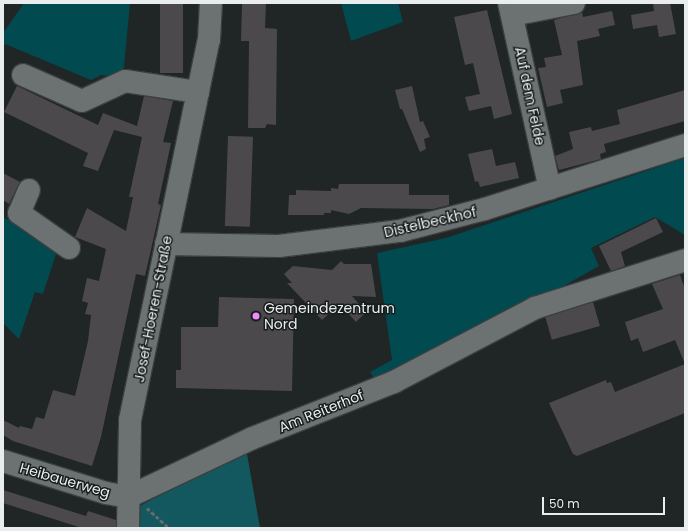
<!DOCTYPE html>
<meta charset="utf-8">
<style>
body{margin:0}
#map{position:relative;width:688px;height:531px;overflow:hidden;background:#202525;font-family:Poppins,sans-serif}
div>[style]{position:absolute}
.green>*{inset:0;background:#004a50}
.forest>*{inset:0;background:#12585e}
.building>*{inset:0;background:#4c494c;transform-origin:0 0}
.path>*{height:2.5px;margin-top:-1.25px;transform-origin:0;background:repeating-linear-gradient(90deg,#656a6a 0 4px,transparent 0 6px)}
.roads{filter:drop-shadow(1px 0 #3b3f40) drop-shadow(-1px 0 #3b3f40) drop-shadow(0 1px #3b3f40) drop-shadow(0 -1px #3b3f40)}
.minor>*{height:22px;margin:-11px;padding:0 11px;transform-origin:11px;border-radius:11px;background:#6c7172}
.dots>*{width:11px;height:11px;translate:-50% -50%;box-sizing:border-box;border:2px solid #171c1c;border-radius:50%}
span{translate:-50% -50%;white-space:nowrap;text-align:center;line-height:1.15;-webkit-text-stroke:3px #171c1c;paint-order:stroke}
.street-label{font-size:14px;color:#eaedee}
.poi-label{font-size:14px;color:#eaedee}
.left{translate:0 -50%;text-align:left}
.frame{position:absolute;inset:0;border:4px solid #eaedee;pointer-events:none}
.scale{position:absolute;left:542px;top:497px;width:123px;height:18px;box-sizing:border-box;border:2px solid #eaedee;border-top:0;padding-left:5px;font-size:12px;line-height:14px;white-space:nowrap;color:#eaedee;-webkit-text-stroke:3px #171c1c;paint-order:stroke}
</style>
<div id="map">
<div class="green">
<i style="clip-path:polygon(24px 3px,130px 3px,123px 77px,101px 75px,91px 80px,5px 44px,3px 46px,3px 33px)"></i>
<i style="clip-path:polygon(341px 3px,398px 3px,403px 22px,351px 41px)"></i>
<i style="clip-path:polygon(685px 158px,685px 235px,655px 217px,591px 248px,599px 266px,541px 299px,377px 383px,370px 372px,392px 360px,377px 253px,446px 238px)"></i>
<i style="clip-path:polygon(3px 217px,58px 248px,43px 294px,35px 292px,19px 339px,3px 323px)"></i>
</div>
<div class="forest">
<i style="clip-path:polygon(246px 448px,260px 528px,138px 528px,138px 507px)"></i>
</div>
<div class="building">
<i style="left:160px;top:3px;width:23px;height:70px"></i>
<i style="clip-path:polygon(242px 3px,266px 3px,265px 28px,277px 29px,276px 125px,267px 124px,265px 128px,248px 128px,249px 41px,241px 41px)"></i>
<i style="clip-path:polygon(653px 3px,670px 3px,676px 34px,659px 37px,657px 25px,633px 29px,631px 15px,654px 11px)"></i>
<i style="clip-path:polygon(487px 10px,512px 114px,494px 119px,491px 106px,469px 111px,465px 97px,480px 94px,473px 63px,465px 65px,454px 17px)"></i>
<i style="clip-path:polygon(612px 11px,615px 25px,598px 29px,600px 36px,577px 41px,583px 85px,560px 90px,563px 103px,547px 107px,538px 68px,546px 67px,544px 58px,562px 55px,554px 20px,582px 12px,583px 17px)"></i>
<i style="clip-path:polygon(17px 86px,98px 125px,103px 113px,137px 126px,144px 96px,173px 101px,163px 142px,171px 143px,158px 204px,161px 205px,145px 276px,136px 274px,101px 437px,92px 466px,13px 441px,3px 435px,3px 420px,19px 428px,20px 426px,32px 429px,36px 417px,44px 419px,53px 390px,75px 396px,88px 341px,91px 315px,85px 314px,88px 303px,82px 301px,87px 278px,99px 281px,106px 249px,75px 237px,87px 208px,126px 231px,133px 197px,129px 197px,142px 137px,114px 130px,98px 171px,83px 166px,88px 153px,4px 112px)"></i>
<i style="clip-path:polygon(412px 86px,420px 122px,423px 121px,430px 137px,424px 139px,426px 149px,420px 152px,402px 109px,400px 109px,395px 90px)"></i>
<i style="clip-path:polygon(685px 90px,685px 121px,604px 144px,606px 152px,600px 154px,601px 159px,559px 170px,555px 156px,573px 149px,569px 132px,591px 127px,592px 131px,620px 124px,617px 110px)"></i>
<i style="left:228px;top:136px;width:25px;height:90px;rotate:2deg"></i>
<i style="clip-path:polygon(492px 149px,496px 166px,515px 162px,519px 178px,480px 187px,478px 181px,475px 182px,468px 154px)"></i>
<i style="clip-path:polygon(3px 173px,20px 182px,9px 204px,3px 200px)"></i>
<i style="clip-path:polygon(339px 184px,409px 184px,409px 195px,449px 195px,449px 205px,433px 209px,361px 208px,349px 214px,331px 210px,331px 213px,324px 213px,324px 215px,288px 215px,289px 195px,296px 195px,296px 190px,331px 191px,331px 188px,338px 189px)"></i>
<i style="clip-path:polygon(656px 218px,663px 232px,621px 252px,625px 266px,611px 271px,599px 246px)"></i>
<i style="clip-path:polygon(341px 261px,344px 264px,371px 264px,376px 297px,352px 296px,366px 312px,356px 322px,340px 304px,322px 320px,287px 283px,292px 283px,284px 274px,293px 266px,332px 270px)"></i>
<i style="clip-path:polygon(680px 275px,685px 289px,685px 413px,577px 456px,573px 454px,549px 403px,606px 380px,607px 383px,611px 382px,615px 392px,685px 364px,675px 340px,643px 352px,638px 338px,631px 341px,625px 322px,663px 309px,652px 284px)"></i>
<i style="clip-path:polygon(219px 297px,294px 299px,292px 391px,176px 388px,176px 370px,181px 370px,181px 327px,218px 327px)"></i>
<i style="left:593px;top:302px;width:25px;height:50px;rotate:74deg"></i>
<i style="clip-path:polygon(3px 490px,86px 516px,88px 511px,116px 520px,116px 528px,82px 528px,3px 503px)"></i>
</div>
<div class="path">
<i style="left:147px;top:508px;width:30px;rotate:42deg"></i>
</div>
<div class="roads">
<div class="minor">
<i style="left:509px;top:3px;width:190px;rotate:77.6deg"></i>
<i style="left:512px;top:15px;width:63px;rotate:-11deg"></i>
<i style="left:23px;top:75px;width:64px;rotate:23.8deg"></i>
<i style="left:82px;top:101px;width:47px;rotate:-24.9deg"></i>
<i style="left:125px;top:81px;width:74px;rotate:8.6deg"></i>
<i style="left:29px;top:190px;width:25px;rotate:113deg"></i>
<i style="left:19px;top:213px;width:61px;rotate:35deg"></i>
<i style="left:166px;top:244px;width:113px;rotate:1deg"></i>
<i style="left:279px;top:246px;width:122px;rotate:-7.1deg"></i>
<i style="left:400px;top:231px;width:88px;rotate:-14.5deg"></i>
<i style="left:485px;top:209px;width:210px;rotate:-17.7deg"></i>
<i style="left:3px;top:461px;width:108px;rotate:17.3deg"></i>
<i style="left:106px;top:493px;width:22px;rotate:10deg"></i>
<i style="left:128px;top:497px;width:138px;rotate:-25.3deg"></i>
<i style="left:253px;top:438px;width:152px;rotate:-21.7deg"></i>
<i style="left:394px;top:382px;width:159px;rotate:-27.7deg"></i>
<i style="left:535px;top:308px;width:157px;rotate:-17.7deg"></i>
<i style="left:128px;top:528px;width:108px;rotate:-88.9deg"></i>
<i style="left:130px;top:420px;width:388px;rotate:-78.3deg"></i>
<i style="left:209px;top:40px;width:37px;rotate:-87deg"></i>
</div>
</div>
<div class="dots">
<i style="left:256px;top:316px;background:#ee8cf8"></i>
</div>
<div class="street-label">
<span style="left:530px;top:96px;rotate:78deg">Auf dem Felde</span>
<span style="left:430px;top:222px;rotate:-13deg">Distelbeckhof</span>
<span style="left:153px;top:309px;rotate:-79deg">Josef-Hoeren-Straße</span>
<span style="left:321px;top:411px;rotate:-22deg">Am Reiterhof</span>
<span style="left:65px;top:480px;rotate:16deg">Heibauerweg</span>
</div>
<div class="poi-label">
<span class="left" style="left:264px;top:316px">Gemeindezentrum<br>Nord</span>
</div>
<div class="frame"></div>
<div class="scale">50 m</div>
</div>
